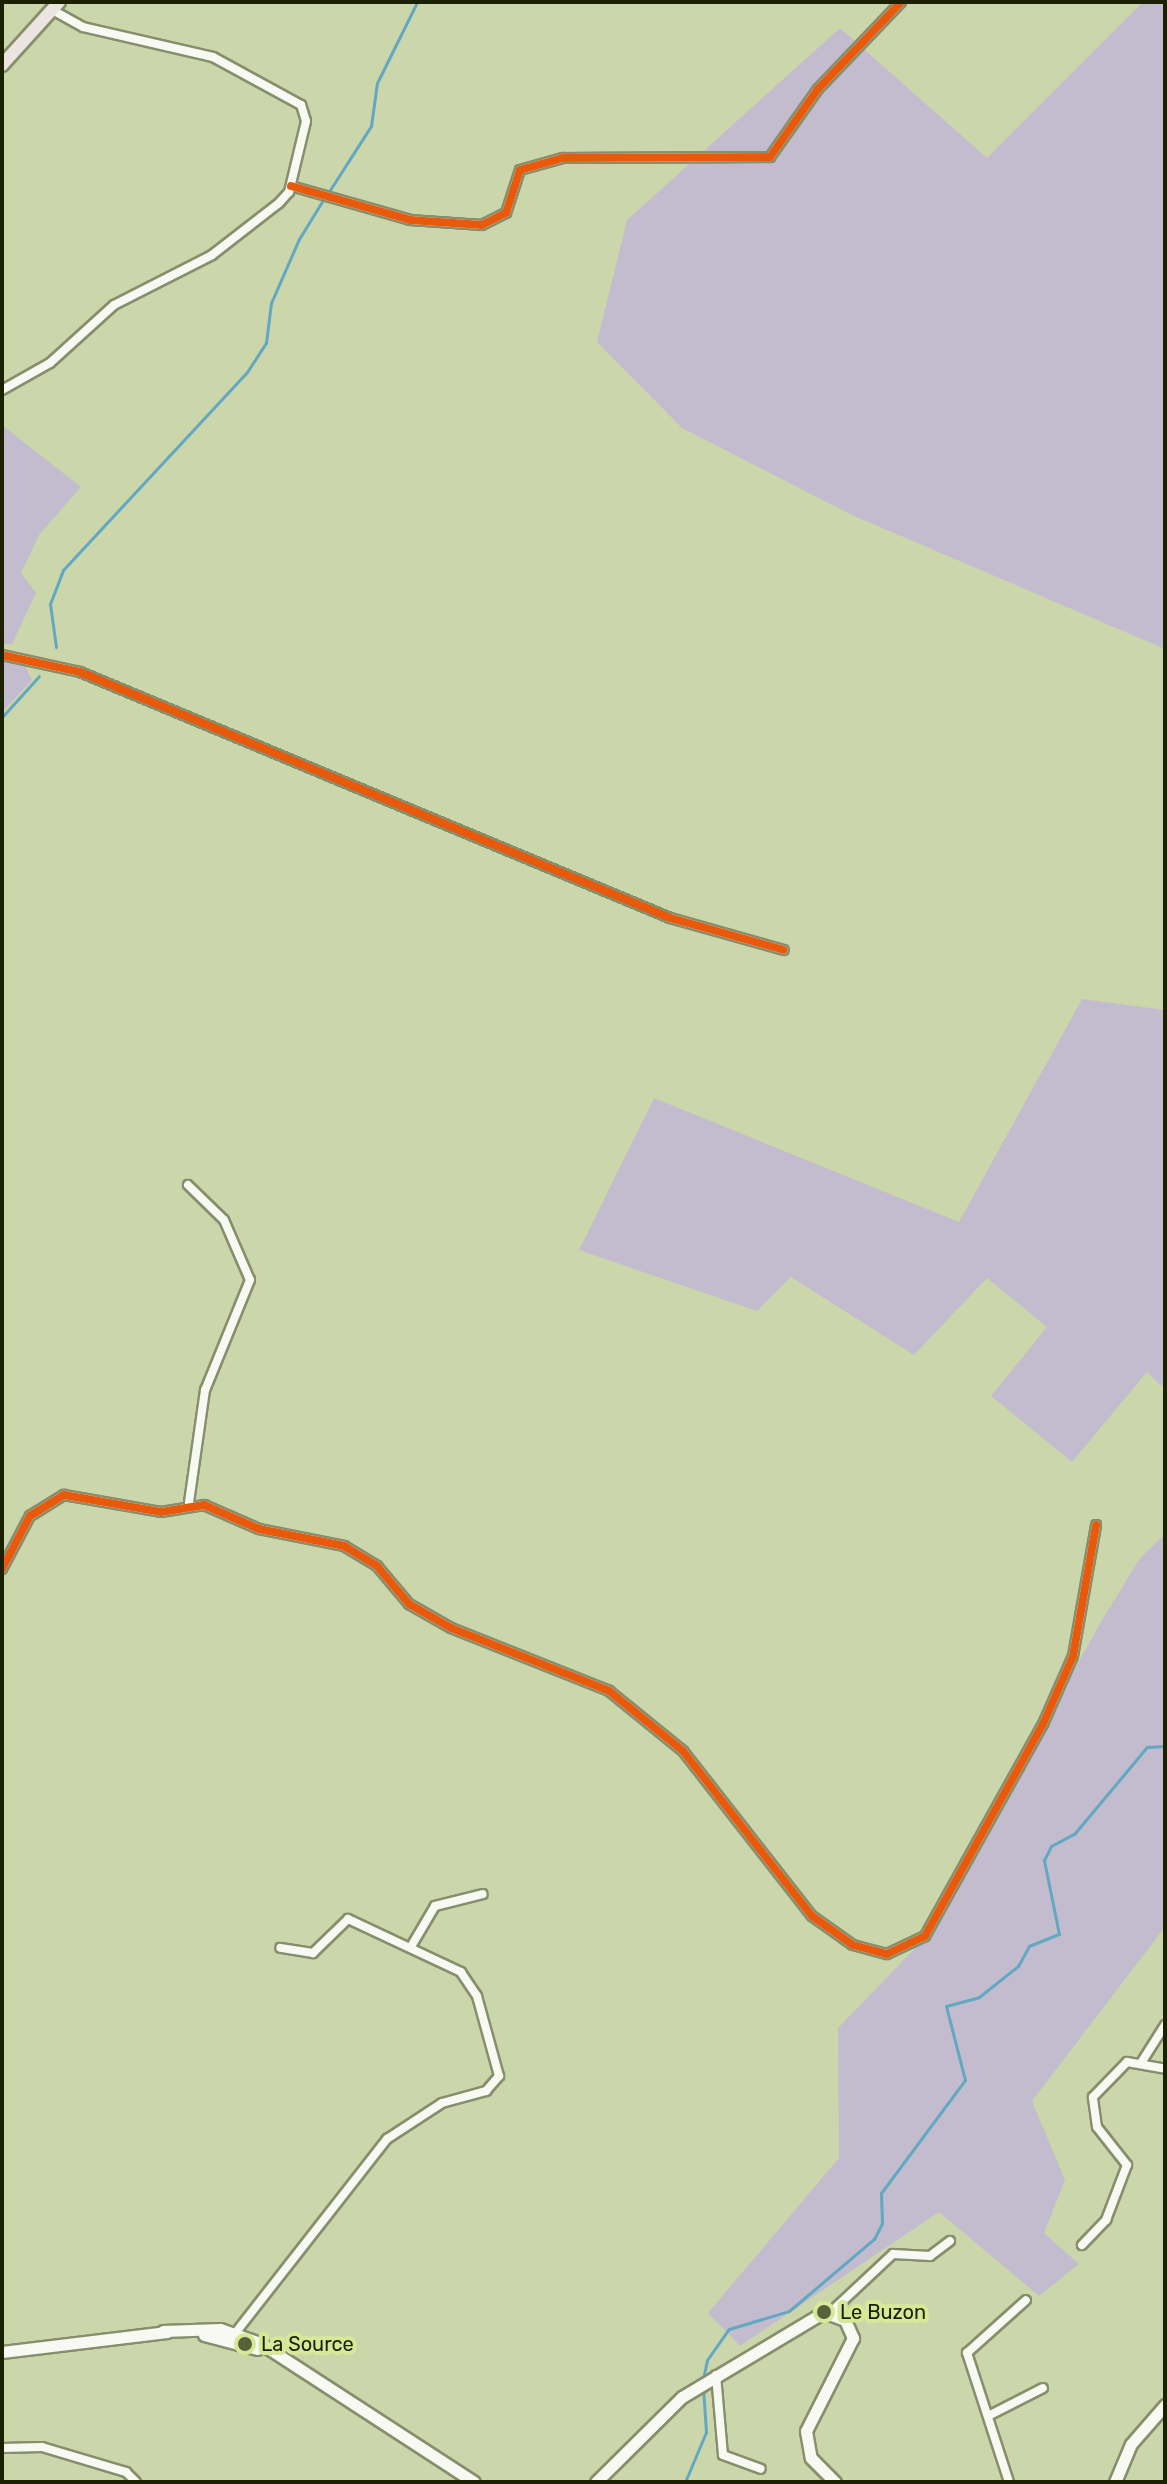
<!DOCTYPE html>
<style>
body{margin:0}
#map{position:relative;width:1167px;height:2484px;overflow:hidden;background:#ccd6ab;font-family:Rubik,sans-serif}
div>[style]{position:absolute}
.green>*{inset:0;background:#c3bcce}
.stream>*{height:3px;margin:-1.5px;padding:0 1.5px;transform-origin:1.5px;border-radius:1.5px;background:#62a8c2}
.roads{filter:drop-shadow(2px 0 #878e6c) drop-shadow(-2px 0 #878e6c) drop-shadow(0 2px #878e6c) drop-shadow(0 -2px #878e6c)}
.street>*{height:8px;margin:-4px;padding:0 4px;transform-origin:4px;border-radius:4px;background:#f7f9f2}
.secondary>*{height:11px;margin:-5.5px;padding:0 5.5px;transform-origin:5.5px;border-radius:5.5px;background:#f7f9f2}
.primary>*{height:12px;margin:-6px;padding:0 6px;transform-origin:6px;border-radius:6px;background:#ebe4e1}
.cycleway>*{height:8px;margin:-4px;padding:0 4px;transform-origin:4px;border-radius:4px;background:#e8590c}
.dots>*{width:22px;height:22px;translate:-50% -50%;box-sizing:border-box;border:4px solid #d7e899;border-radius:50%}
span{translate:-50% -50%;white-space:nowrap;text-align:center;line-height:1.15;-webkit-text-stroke:8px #d7e899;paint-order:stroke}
.poi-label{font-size:20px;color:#1b2001}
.left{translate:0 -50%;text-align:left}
.frame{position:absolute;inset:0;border:4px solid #1b2001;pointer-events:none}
</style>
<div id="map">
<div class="green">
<i style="clip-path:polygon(1143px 2px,1165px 2px,1165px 649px,852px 515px,682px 428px,597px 342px,627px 220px,840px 28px,987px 158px)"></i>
<i style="clip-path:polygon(2px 425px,81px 487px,39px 535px,21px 573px,36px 593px,12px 644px,2px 644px)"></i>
<i style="clip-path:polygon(3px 659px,25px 666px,32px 680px,2px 712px)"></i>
<i style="clip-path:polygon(1082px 999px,1165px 1010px,1165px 1389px,1147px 1372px,1072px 1462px,991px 1396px,1047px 1327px,987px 1278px,914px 1355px,791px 1277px,757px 1311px,579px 1250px,654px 1098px,959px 1222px)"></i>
<i style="clip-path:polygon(1165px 1534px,1165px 1927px,1032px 2101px,1065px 2180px,1044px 2233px,1079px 2264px,1039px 2296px,939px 2212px,740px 2346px,708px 2313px,839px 2158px,838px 2028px,929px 1934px,1098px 1627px,1140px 1558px)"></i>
</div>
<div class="stream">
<i style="left:328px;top:193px;width:80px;rotate:-57.3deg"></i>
<i style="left:371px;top:126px;width:43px;rotate:-82.1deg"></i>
<i style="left:377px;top:83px;width:90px;rotate:-63.7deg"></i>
<i style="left:56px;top:647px;width:43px;rotate:-97.9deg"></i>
<i style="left:50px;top:604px;width:36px;rotate:-69deg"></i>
<i style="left:63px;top:570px;width:270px;rotate:-47.1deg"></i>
<i style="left:247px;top:372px;width:35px;rotate:-57deg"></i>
<i style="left:266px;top:343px;width:40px;rotate:-82.9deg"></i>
<i style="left:271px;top:303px;width:70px;rotate:-66.4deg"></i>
<i style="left:299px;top:239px;width:46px;rotate:-58.4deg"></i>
<i style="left:2px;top:717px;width:55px;rotate:-47.9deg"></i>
<i style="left:703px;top:2379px;width:19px;rotate:-78deg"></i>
<i style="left:707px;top:2360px;width:38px;rotate:-55deg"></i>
<i style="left:729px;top:2329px;width:63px;rotate:-16.7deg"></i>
<i style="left:789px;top:2311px;width:111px;rotate:-40.3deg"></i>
<i style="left:874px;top:2239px;width:18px;rotate:-63deg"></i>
<i style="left:882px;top:2223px;width:30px;rotate:-92deg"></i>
<i style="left:881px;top:2193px;width:141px;rotate:-53.4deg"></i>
<i style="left:965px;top:2080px;width:76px;rotate:-104.4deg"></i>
<i style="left:946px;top:2006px;width:34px;rotate:-15deg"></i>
<i style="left:979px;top:1997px;width:50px;rotate:-38.5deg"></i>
<i style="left:1018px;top:1966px;width:23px;rotate:-61deg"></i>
<i style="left:1029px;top:1946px;width:32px;rotate:-22deg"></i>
<i style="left:1059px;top:1934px;width:76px;rotate:-101.5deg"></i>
<i style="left:1044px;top:1860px;width:16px;rotate:-63deg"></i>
<i style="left:1051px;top:1846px;width:27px;rotate:-28deg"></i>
<i style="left:1075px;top:1833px;width:112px;rotate:-50.1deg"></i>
<i style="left:1147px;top:1747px;width:18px;rotate:-3deg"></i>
<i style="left:685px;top:2482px;width:54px;rotate:-67.2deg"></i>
<i style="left:706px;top:2432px;width:45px;rotate:-93.8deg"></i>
</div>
<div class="roads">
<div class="street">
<i style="left:291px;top:186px;width:124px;rotate:15.9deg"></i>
<i style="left:410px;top:220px;width:72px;rotate:4deg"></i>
<i style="left:482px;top:225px;width:27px;rotate:-27deg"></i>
<i style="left:506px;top:213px;width:45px;rotate:-72deg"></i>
<i style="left:520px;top:170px;width:45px;rotate:-15.6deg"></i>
<i style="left:563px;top:158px;width:207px;rotate:-0.3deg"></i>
<i style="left:770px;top:157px;width:83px;rotate:-54.8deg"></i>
<i style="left:818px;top:89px;width:120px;rotate:-46.3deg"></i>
<i style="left:2px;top:390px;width:55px;rotate:-29.4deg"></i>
<i style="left:50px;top:363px;width:86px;rotate:-42.2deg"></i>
<i style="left:114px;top:305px;width:110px;rotate:-27deg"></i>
<i style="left:212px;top:255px;width:85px;rotate:-37.8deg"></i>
<i style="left:279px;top:203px;width:15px;rotate:-48deg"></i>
<i style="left:289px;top:192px;width:73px;rotate:-76.5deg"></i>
<i style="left:306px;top:121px;width:17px;rotate:-107deg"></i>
<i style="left:301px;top:105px;width:100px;rotate:-151.4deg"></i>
<i style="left:213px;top:57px;width:133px;rotate:-167deg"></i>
<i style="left:83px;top:27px;width:35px;rotate:-151deg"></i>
<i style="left:2px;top:655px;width:80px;rotate:12.3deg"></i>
<i style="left:80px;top:672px;width:639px;rotate:22.63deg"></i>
<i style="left:670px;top:918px;width:118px;rotate:15.7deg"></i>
<i style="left:188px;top:1185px;width:50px;rotate:44.2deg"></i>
<i style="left:224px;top:1220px;width:65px;rotate:66.6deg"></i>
<i style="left:250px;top:1280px;width:119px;rotate:112.2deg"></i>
<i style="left:205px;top:1390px;width:114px;rotate:98.1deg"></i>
<i style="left:2px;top:1569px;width:60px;rotate:-62.2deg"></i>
<i style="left:30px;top:1516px;width:40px;rotate:-32deg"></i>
<i style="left:64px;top:1495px;width:98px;rotate:9.9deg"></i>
<i style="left:161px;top:1512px;width:44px;rotate:-9.2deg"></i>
<i style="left:204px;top:1505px;width:60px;rotate:23.6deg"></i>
<i style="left:259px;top:1529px;width:87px;rotate:11.3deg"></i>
<i style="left:344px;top:1546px;width:39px;rotate:31deg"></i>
<i style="left:377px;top:1566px;width:50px;rotate:49.9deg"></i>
<i style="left:409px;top:1604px;width:48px;rotate:29.7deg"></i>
<i style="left:451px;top:1628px;width:170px;rotate:21.7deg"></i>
<i style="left:609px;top:1691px;width:95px;rotate:39deg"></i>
<i style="left:683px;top:1751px;width:209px;rotate:52deg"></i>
<i style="left:812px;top:1916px;width:50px;rotate:35.3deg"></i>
<i style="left:853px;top:1945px;width:35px;rotate:15deg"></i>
<i style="left:887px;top:1954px;width:42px;rotate:-25.3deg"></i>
<i style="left:925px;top:1936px;width:243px;rotate:-60.9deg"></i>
<i style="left:1043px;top:1724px;width:74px;rotate:-66.2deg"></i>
<i style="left:1073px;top:1656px;width:133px;rotate:-80deg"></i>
<i style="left:412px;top:1945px;width:45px;rotate:-59.5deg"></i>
<i style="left:435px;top:1906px;width:49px;rotate:-14deg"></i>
<i style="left:1141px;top:2063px;width:45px;rotate:-57.7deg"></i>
<i style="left:1082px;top:2245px;width:35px;rotate:-46deg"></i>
<i style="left:1106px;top:2220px;width:59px;rotate:-69.1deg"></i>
<i style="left:1127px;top:2165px;width:48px;rotate:-128.3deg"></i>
<i style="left:1097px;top:2127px;width:30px;rotate:-98deg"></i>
<i style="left:1093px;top:2097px;width:49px;rotate:-45.8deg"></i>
<i style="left:1127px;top:2062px;width:39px;rotate:10deg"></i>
<i style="left:831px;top:2312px;width:85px;rotate:-43.1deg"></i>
<i style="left:893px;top:2254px;width:37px;rotate:3deg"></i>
<i style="left:930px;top:2256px;width:25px;rotate:-37deg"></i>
<i style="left:233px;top:2336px;width:250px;rotate:-52deg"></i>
<i style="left:387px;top:2139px;width:66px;rotate:-33.2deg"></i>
<i style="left:442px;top:2103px;width:46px;rotate:-15.3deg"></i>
<i style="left:486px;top:2091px;width:20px;rotate:-49deg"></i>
<i style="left:499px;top:2076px;width:83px;rotate:-105.4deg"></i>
<i style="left:477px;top:1996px;width:29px;rotate:-124deg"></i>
<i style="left:461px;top:1972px;width:125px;rotate:-154.9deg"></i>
<i style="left:348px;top:1919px;width:49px;rotate:135.8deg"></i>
<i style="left:313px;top:1953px;width:33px;rotate:-171deg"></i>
<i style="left:716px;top:2375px;width:80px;rotate:85deg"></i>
<i style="left:723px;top:2455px;width:40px;rotate:20.2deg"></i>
<i style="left:992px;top:2414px;width:57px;rotate:-27deg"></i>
<i style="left:2px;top:2448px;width:40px;rotate:-1.4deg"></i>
<i style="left:42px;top:2447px;width:88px;rotate:16.6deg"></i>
<i style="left:126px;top:2472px;width:14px;rotate:45deg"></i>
<i style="left:1009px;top:2482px;width:136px;rotate:-108deg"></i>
<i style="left:967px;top:2353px;width:79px;rotate:-41.9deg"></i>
</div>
<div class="secondary">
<i style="left:163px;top:2331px;width:57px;rotate:-2deg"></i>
<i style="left:220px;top:2329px;width:42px;rotate:19.3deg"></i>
<i style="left:260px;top:2343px;width:255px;rotate:33deg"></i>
<i style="left:204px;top:2335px;width:55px;rotate:14.8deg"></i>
<i style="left:2px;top:2352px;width:166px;rotate:-6.9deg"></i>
<i style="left:596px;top:2482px;width:121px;rotate:-44.7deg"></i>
<i style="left:682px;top:2397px;width:165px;rotate:-30.9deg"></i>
<i style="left:824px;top:2312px;width:22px;rotate:21deg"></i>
<i style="left:845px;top:2320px;width:20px;rotate:66deg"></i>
<i style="left:853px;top:2338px;width:104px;rotate:116.8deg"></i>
<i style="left:806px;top:2431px;width:27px;rotate:80deg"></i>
<i style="left:811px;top:2458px;width:34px;rotate:45deg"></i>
<i style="left:1115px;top:2482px;width:41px;rotate:-67.2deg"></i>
<i style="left:1131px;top:2444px;width:52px;rotate:-48.9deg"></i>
</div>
<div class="primary">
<i style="left:2px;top:65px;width:85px;rotate:-47.9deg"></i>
</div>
</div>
<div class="cycleway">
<i style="left:291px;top:186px;width:124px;rotate:15.9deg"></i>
<i style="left:410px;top:220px;width:72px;rotate:4deg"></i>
<i style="left:482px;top:225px;width:27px;rotate:-27deg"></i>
<i style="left:506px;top:213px;width:45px;rotate:-72deg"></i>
<i style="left:520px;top:170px;width:45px;rotate:-15.6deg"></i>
<i style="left:563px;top:158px;width:207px;rotate:-0.3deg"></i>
<i style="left:770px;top:157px;width:83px;rotate:-54.8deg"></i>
<i style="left:818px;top:89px;width:120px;rotate:-46.3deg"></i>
<i style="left:2px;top:655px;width:80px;rotate:12.3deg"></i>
<i style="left:80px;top:672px;width:639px;rotate:22.63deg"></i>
<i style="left:670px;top:918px;width:118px;rotate:15.7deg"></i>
<i style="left:2px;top:1569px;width:60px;rotate:-62.2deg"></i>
<i style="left:30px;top:1516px;width:40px;rotate:-32deg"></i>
<i style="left:64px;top:1495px;width:98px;rotate:9.9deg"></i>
<i style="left:161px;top:1512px;width:44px;rotate:-9.2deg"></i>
<i style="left:204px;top:1505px;width:60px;rotate:23.6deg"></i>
<i style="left:259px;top:1529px;width:87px;rotate:11.3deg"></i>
<i style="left:344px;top:1546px;width:39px;rotate:31deg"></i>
<i style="left:377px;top:1566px;width:50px;rotate:49.9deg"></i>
<i style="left:409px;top:1604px;width:48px;rotate:29.7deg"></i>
<i style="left:451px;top:1628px;width:170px;rotate:21.7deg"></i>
<i style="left:609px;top:1691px;width:95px;rotate:39deg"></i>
<i style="left:683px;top:1751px;width:209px;rotate:52deg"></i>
<i style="left:812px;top:1916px;width:50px;rotate:35.3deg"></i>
<i style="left:853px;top:1945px;width:35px;rotate:15deg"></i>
<i style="left:887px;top:1954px;width:42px;rotate:-25.3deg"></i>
<i style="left:925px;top:1936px;width:243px;rotate:-60.9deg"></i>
<i style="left:1043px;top:1724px;width:74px;rotate:-66.2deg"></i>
<i style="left:1073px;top:1656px;width:133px;rotate:-80deg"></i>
</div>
<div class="dots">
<i style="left:824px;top:2312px;background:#59603c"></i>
<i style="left:245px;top:2344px;background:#59603c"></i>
</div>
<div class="poi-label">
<span class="left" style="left:840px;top:2312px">Le Buzon</span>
<span class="left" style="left:261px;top:2344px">La Source</span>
</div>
<div class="frame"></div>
</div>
